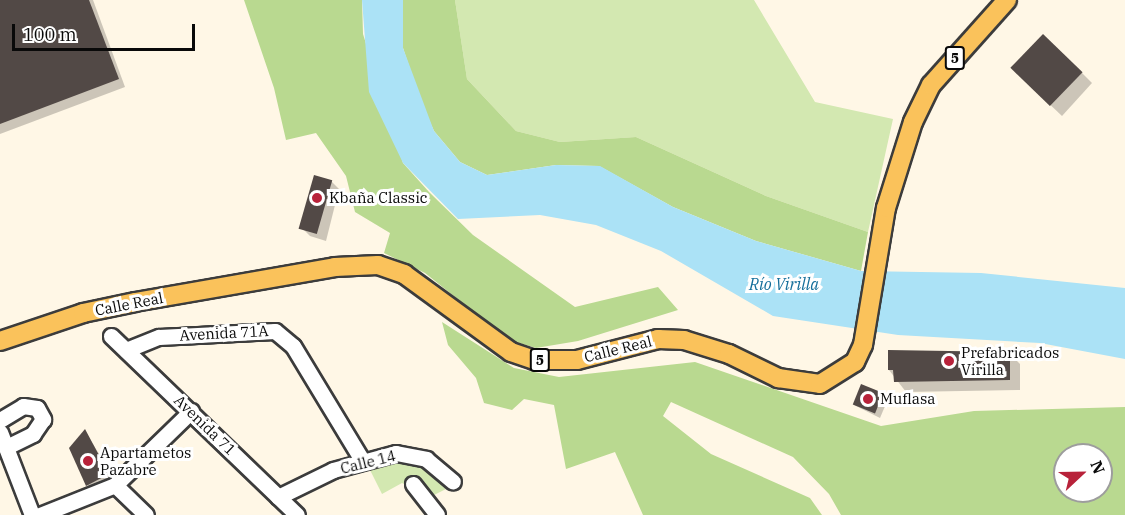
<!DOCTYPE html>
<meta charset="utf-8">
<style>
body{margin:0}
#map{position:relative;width:1125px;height:515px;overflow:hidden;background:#fff7e6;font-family:"IBM Plex Serif",serif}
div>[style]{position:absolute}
.green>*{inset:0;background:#d3e8b1}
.forest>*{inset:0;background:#b9d990}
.water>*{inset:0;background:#abe2f6}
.shadow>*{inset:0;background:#0003}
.building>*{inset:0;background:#524946;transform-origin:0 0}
.roads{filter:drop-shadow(2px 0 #3c3c3c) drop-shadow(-2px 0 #3c3c3c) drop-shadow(0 2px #3c3c3c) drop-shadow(0 -2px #3c3c3c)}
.minor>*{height:15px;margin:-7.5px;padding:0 7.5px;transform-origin:7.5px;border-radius:7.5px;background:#fff}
.major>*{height:18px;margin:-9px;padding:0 9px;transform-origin:9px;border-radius:9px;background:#fac25b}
.dots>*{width:16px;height:16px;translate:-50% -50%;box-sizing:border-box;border:3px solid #fff;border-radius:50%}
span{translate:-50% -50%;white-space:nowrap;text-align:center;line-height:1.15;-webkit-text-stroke:6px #fff;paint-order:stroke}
.shield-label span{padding:2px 4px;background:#fff;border:2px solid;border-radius:4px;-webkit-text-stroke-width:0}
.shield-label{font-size:14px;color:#090909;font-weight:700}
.poi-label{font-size:15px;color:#090909}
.left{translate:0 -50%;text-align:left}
.street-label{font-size:15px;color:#090909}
.water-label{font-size:16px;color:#146e9a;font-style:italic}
.north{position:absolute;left:1053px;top:443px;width:60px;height:60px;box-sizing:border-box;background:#fff;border:2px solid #9d9d9d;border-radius:50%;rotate:68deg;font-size:16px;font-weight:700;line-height:24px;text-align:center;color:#090909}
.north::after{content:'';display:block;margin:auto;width:21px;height:27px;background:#b8223a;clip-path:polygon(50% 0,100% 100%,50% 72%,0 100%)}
.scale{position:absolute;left:12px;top:24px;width:183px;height:27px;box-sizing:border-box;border:3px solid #090909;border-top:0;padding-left:8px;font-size:18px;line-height:21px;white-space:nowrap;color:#090909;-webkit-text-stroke:4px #fff;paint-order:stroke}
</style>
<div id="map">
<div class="green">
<i style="clip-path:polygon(455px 0,754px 0,815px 102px,893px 119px,868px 232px,766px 196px,636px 137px,560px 142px,516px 131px,467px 79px)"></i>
<i style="clip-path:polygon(386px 460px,416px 461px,452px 486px,430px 497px,402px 483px,382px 494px,367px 464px)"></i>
</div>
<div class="forest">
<i style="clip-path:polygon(244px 0,362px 0,363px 34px,403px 163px,429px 192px,473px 235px,575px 307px,658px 287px,678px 310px,578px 341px,536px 348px,509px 340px,425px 273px,384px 253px,390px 233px,355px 212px,346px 176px,316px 133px,286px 140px,274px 88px)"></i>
<i style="clip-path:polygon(403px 0,455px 0,467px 79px,516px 131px,560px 142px,636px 137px,766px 196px,868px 232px,861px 271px,756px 241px,673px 207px,599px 166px,556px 165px,487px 175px,460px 162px,434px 131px,421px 102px,403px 48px)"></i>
<i style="clip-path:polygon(evenodd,442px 322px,514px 368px,559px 377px,695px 362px,881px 426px,974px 411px,1125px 407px,1125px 515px,841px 515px,829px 494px,793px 457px,671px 402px,663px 416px,711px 454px,810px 498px,822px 515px,643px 515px,615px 452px,566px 469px,554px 405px,524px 399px,512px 410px,484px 403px,476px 378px,448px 345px,442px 322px,1065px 455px,1101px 455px,1101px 491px,1065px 491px,1065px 455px)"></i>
</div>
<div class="water">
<i style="clip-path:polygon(362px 0,403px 0,403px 48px,434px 131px,460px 162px,487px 175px,556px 165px,600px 166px,673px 207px,756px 241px,861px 271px,981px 273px,1125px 288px,1125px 359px,1040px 343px,898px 335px,773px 316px,661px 251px,596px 225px,540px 215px,458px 219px,403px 163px,369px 92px)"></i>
</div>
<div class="shadow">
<i style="clip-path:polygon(0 0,93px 0,125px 87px,0 134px)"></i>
<i style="clip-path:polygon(1082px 73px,1092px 83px,1062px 116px,1023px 79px)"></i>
<i style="clip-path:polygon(331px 181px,339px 189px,326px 241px,310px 236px,302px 228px)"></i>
<i style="clip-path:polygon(1009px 353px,1020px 364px,1020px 390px,906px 392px,889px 370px)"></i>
<i style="clip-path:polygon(882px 394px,888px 399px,880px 418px,854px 405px)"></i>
<i style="clip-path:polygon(85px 431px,116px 482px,95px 493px,87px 485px)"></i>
</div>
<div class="building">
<i style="clip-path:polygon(0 0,89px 0,119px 79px,0 124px)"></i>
<i style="left:1043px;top:34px;width:55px;height:47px;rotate:44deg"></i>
<i style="left:314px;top:175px;width:19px;height:56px;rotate:16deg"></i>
<i style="clip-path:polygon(888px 350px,1010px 352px,1010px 380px,894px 382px,893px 370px,888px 370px)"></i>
<i style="left:861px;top:384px;width:24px;height:22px;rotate:22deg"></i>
<i style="clip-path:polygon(85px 429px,109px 474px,86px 486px,69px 448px)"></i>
</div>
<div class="roads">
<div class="minor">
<i style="left:111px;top:336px;width:258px;rotate:43.9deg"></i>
<i style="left:126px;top:350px;width:35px;rotate:-22deg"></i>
<i style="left:159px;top:337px;width:116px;rotate:-3deg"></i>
<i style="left:275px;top:331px;width:23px;rotate:40deg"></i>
<i style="left:293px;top:346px;width:133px;rotate:58.8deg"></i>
<i style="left:0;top:420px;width:27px;rotate:-31deg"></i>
<i style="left:23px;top:406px;width:14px;rotate:8deg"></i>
<i style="left:37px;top:408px;width:13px;rotate:61deg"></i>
<i style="left:43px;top:419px;width:18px;rotate:124deg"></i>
<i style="left:33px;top:434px;width:30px;rotate:154deg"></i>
<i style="left:0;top:432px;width:89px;rotate:68.9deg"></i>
<i style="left:413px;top:484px;width:39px;rotate:52deg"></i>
<i style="left:115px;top:485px;width:43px;rotate:44.1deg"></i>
<i style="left:278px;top:497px;width:61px;rotate:-26.1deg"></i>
<i style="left:333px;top:470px;width:65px;rotate:-15.1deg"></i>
<i style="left:396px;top:453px;width:31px;rotate:11deg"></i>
<i style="left:426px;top:459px;width:35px;rotate:40deg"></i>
<i style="left:40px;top:515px;width:81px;rotate:-21.8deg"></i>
<i style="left:115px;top:485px;width:106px;rotate:-44.2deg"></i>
</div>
<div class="major">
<i style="left:0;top:341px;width:88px;rotate:-18.6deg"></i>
<i style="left:83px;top:313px;width:53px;rotate:-11.9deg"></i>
<i style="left:135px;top:302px;width:203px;rotate:-9.9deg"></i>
<i style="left:335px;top:267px;width:43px;rotate:-2.7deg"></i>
<i style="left:378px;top:265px;width:28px;rotate:19deg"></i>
<i style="left:404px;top:274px;width:132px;rotate:36.1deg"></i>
<i style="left:511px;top:352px;width:24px;rotate:19deg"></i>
<i style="left:534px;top:360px;width:43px"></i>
<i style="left:577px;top:360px;width:84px;rotate:-14.5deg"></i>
<i style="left:658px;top:339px;width:26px;rotate:2deg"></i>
<i style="left:684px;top:340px;width:47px;rotate:17.3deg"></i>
<i style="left:729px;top:354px;width:55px;rotate:26.1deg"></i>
<i style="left:778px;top:378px;width:42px;rotate:8.1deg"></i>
<i style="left:820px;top:384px;width:41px;rotate:-32.2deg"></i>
<i style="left:855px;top:362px;width:19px;rotate:-65deg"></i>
<i style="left:863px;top:345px;width:139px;rotate:-80.5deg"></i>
<i style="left:886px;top:208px;width:90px;rotate:-72.6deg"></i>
<i style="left:913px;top:122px;width:41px;rotate:-64.1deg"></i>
<i style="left:931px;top:85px;width:114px;rotate:-48.2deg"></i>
</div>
</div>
<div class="dots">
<i style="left:317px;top:198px;background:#b8223a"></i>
<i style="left:949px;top:361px;background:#b8223a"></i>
<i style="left:868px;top:399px;background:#b8223a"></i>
<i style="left:88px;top:461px;background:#b8223a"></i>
</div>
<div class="shield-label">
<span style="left:955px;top:58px">5</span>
<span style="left:540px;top:360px">5</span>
</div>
<div class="poi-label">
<span class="left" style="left:329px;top:198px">Kbaña Classic</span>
<span class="left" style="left:961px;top:361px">Prefabricados<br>Virilla</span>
<span class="left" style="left:880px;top:399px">Muflasa</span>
<span class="left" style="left:100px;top:461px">Apartametos<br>Pazabre</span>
</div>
<div class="street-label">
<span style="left:129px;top:304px;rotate:-11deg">Calle Real</span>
<span style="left:224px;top:333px;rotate:-3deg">Avenida 71A</span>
<span style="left:618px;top:349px;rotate:-14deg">Calle Real</span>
<span style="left:205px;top:425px;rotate:44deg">Avenida 71</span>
<span style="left:368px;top:462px;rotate:-14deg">Calle 14</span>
</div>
<div class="water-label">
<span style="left:784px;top:284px">Río Virilla</span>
</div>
<div class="north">N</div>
<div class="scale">100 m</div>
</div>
